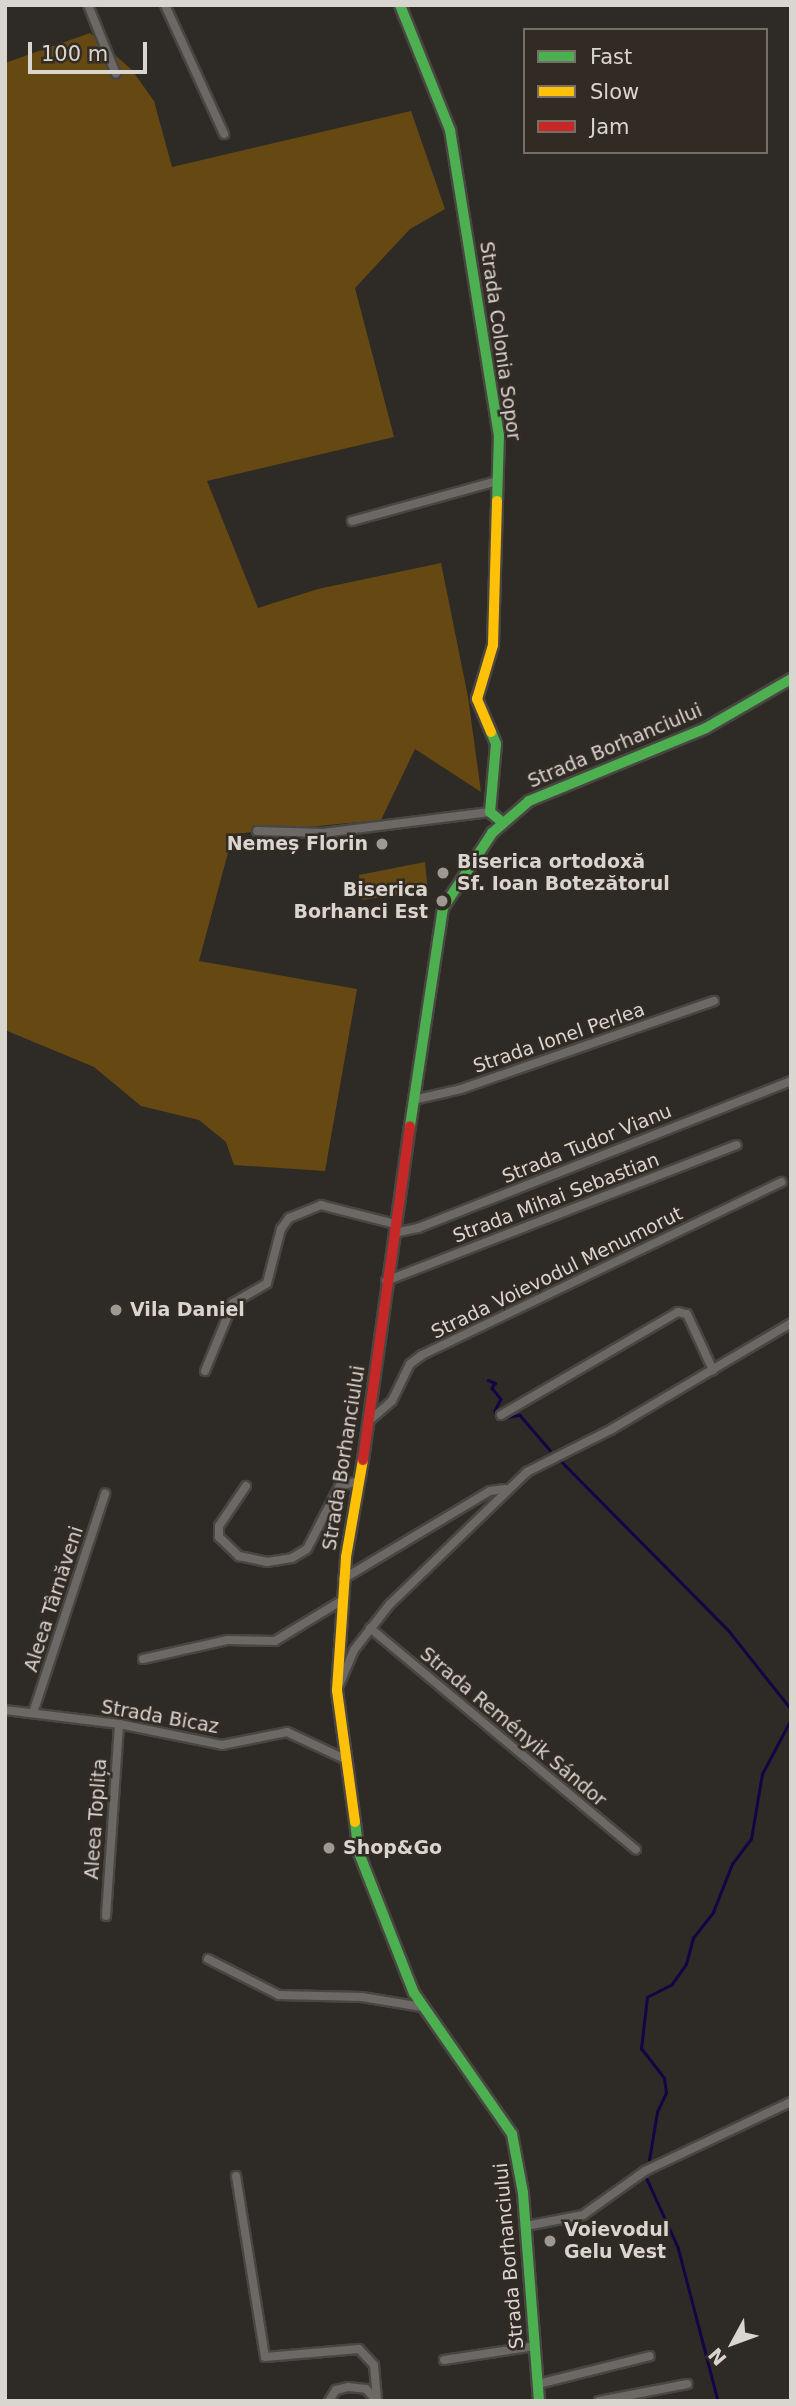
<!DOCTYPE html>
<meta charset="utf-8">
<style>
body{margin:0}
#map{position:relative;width:796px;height:2406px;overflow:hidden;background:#2e2b26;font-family:"DejaVu Sans",sans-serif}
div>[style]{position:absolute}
.green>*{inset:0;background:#664813}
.stream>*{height:2.5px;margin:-1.25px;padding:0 1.25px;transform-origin:1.25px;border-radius:1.25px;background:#150445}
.roads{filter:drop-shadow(2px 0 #494642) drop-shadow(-2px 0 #494642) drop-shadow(0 2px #494642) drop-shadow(0 -2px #494642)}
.street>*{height:8px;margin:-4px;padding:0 4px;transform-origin:4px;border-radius:4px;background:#6b6865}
.fast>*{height:10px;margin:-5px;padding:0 5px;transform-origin:5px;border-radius:5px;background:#4caf50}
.slow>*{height:10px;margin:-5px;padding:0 5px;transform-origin:5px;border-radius:5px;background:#ffc107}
.jam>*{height:10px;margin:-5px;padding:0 5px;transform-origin:5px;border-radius:5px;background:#c62828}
.dots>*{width:19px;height:19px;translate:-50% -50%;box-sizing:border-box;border:4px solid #322b23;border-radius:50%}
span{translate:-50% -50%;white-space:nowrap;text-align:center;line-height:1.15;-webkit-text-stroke:5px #322b23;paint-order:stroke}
.street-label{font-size:19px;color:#d9d5cf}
.poi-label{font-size:19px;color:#d9d5cf;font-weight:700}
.right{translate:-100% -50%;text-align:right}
.left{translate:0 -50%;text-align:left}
.frame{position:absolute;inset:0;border:7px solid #d9d5cf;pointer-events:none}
.legend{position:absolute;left:523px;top:28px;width:245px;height:126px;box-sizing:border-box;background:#322b23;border:2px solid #756f68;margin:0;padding:9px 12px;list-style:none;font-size:21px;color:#d9d5cf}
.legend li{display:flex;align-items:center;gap:14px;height:35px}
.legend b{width:35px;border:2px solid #756f68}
.north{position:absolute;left:698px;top:2308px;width:70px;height:70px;-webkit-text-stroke:5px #322b23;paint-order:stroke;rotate:229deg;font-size:19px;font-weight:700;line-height:28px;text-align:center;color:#d9d5cf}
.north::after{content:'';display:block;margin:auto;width:24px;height:32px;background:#d9d5cf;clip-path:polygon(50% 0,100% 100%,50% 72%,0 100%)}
.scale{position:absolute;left:28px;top:42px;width:119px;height:32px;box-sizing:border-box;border:4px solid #d9d5cf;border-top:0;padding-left:9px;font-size:21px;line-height:24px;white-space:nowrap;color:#d9d5cf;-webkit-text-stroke:5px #322b23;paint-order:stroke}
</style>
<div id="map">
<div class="green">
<i style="clip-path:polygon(90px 33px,132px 70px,154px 101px,172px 167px,411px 111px,445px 209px,410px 229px,355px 288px,394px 437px,207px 481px,258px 608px,318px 589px,441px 563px,468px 697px,481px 792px,415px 749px,381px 820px,233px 834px,199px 961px,357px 989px,325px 1171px,234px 1165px,226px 1142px,199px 1120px,141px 1106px,94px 1067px,5px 1030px,5px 63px)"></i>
<i style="clip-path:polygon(425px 862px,428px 891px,362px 900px,359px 875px)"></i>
</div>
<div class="stream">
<i style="left:488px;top:1380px;width:8px;rotate:23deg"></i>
<i style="left:495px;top:1383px;width:6px;rotate:121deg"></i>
<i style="left:492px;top:1388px;width:14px;rotate:51deg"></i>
<i style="left:501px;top:1399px;width:13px;rotate:117deg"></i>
<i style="left:495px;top:1411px;width:8px;rotate:67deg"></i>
<i style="left:498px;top:1418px;width:22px;rotate:-8deg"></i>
<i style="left:520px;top:1415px;width:46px;rotate:49.4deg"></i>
<i style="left:560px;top:1460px;width:240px;rotate:45.3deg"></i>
<i style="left:729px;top:1631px;width:100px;rotate:51.5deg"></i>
<i style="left:649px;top:2160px;width:49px;rotate:-80.5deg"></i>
<i style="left:657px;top:2112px;width:21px;rotate:-65deg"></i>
<i style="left:666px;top:2093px;width:15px;rotate:-98deg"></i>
<i style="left:664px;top:2078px;width:37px;rotate:-128deg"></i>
<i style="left:641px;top:2049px;width:52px;rotate:-83.4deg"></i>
<i style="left:647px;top:1997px;width:28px;rotate:-27deg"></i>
<i style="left:672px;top:1984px;width:24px;rotate:-55deg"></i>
<i style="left:686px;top:1964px;width:27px;rotate:-75deg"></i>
<i style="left:693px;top:1938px;width:33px;rotate:-52deg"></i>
<i style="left:713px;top:1912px;width:52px;rotate:-68.4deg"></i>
<i style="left:732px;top:1864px;width:31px;rotate:-53deg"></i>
<i style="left:751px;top:1839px;width:66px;rotate:-80.4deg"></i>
<i style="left:762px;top:1774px;width:62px;rotate:-62.2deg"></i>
<i style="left:647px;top:2179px;width:75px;rotate:65.5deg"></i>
<i style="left:678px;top:2247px;width:159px;rotate:75.4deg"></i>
</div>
<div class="roads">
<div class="street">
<i style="left:88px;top:5px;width:74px;rotate:67.9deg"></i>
<i style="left:165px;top:5px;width:142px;rotate:65.4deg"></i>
<i style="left:352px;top:521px;width:150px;rotate:-15.4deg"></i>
<i style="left:257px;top:831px;width:66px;rotate:1.7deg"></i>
<i style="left:323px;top:833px;width:168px;rotate:-7.2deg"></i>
<i style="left:413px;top:1100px;width:49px;rotate:-12.9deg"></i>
<i style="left:461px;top:1089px;width:268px;rotate:-19.2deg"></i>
<i style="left:394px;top:1233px;width:25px;rotate:-12deg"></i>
<i style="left:418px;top:1228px;width:401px;rotate:-21.5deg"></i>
<i style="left:386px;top:1281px;width:376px;rotate:-21.2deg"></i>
<i style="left:205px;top:1371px;width:74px;rotate:-67.6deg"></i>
<i style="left:233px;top:1303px;width:39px;rotate:-30deg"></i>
<i style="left:267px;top:1283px;width:56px;rotate:-75.5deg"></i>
<i style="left:281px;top:1229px;width:14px;rotate:-54deg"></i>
<i style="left:289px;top:1218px;width:35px;rotate:-22deg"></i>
<i style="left:321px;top:1205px;width:76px;rotate:14.4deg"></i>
<i style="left:501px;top:1415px;width:205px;rotate:-30.2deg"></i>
<i style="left:678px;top:1312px;width:9px;rotate:13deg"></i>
<i style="left:687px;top:1314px;width:62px;rotate:65.1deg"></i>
<i style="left:370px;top:1420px;width:29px;rotate:-41deg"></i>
<i style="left:392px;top:1401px;width:41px;rotate:-64.1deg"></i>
<i style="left:410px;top:1364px;width:15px;rotate:-37deg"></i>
<i style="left:422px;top:1355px;width:399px;rotate:-25.7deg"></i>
<i style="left:246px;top:1486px;width:48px;rotate:124deg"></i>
<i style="left:219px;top:1526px;width:11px;rotate:90deg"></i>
<i style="left:219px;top:1537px;width:28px;rotate:44deg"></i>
<i style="left:239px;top:1556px;width:29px;rotate:12deg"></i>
<i style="left:267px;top:1562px;width:25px;rotate:-9deg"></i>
<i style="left:292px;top:1558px;width:17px;rotate:-31deg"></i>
<i style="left:307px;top:1549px;width:70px;rotate:-62.7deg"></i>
<i style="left:339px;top:1487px;width:22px;rotate:-18deg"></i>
<i style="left:343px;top:1579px;width:171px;rotate:-30.9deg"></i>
<i style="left:490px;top:1491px;width:15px;rotate:-8deg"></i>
<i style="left:370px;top:1628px;width:346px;rotate:39.8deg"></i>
<i style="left:143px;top:1659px;width:86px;rotate:-12.7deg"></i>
<i style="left:227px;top:1640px;width:48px;rotate:1.2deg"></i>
<i style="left:275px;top:1641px;width:77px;rotate:-31.2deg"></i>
<i style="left:340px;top:1683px;width:36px;rotate:-67deg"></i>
<i style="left:354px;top:1650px;width:58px;rotate:-52deg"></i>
<i style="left:390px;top:1604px;width:190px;rotate:-43.9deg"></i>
<i style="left:527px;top:1472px;width:95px;rotate:-26.8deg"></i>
<i style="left:612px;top:1429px;width:208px;rotate:-30.6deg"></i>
<i style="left:5px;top:1710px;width:115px;rotate:7deg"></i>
<i style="left:119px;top:1724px;width:105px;rotate:11.5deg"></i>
<i style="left:222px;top:1745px;width:66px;rotate:-11.3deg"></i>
<i style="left:287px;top:1732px;width:64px;rotate:25deg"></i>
<i style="left:33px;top:1713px;width:231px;rotate:-71.8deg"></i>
<i style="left:106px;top:1916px;width:192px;rotate:-86.1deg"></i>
<i style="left:208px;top:1959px;width:80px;rotate:26.9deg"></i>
<i style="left:279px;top:1995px;width:83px;rotate:1.4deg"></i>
<i style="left:362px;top:1997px;width:61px;rotate:9.5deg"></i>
<i style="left:236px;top:2176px;width:183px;rotate:80.9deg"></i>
<i style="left:265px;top:2357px;width:94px;rotate:-4.9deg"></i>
<i style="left:359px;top:2349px;width:22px;rotate:47deg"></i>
<i style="left:374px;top:2365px;width:36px;rotate:85deg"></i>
<i style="left:526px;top:2226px;width:58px;rotate:-10.9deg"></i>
<i style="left:583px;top:2215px;width:76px;rotate:-35.4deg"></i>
<i style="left:645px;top:2171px;width:161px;rotate:-25.3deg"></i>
<i style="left:444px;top:2360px;width:92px;rotate:-8.7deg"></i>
<i style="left:538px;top:2384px;width:115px;rotate:-14deg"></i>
<i style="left:329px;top:2401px;width:13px;rotate:-58deg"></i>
<i style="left:336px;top:2390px;width:12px;rotate:-14deg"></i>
<i style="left:348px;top:2387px;width:18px;rotate:6deg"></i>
<i style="left:366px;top:2389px;width:16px;rotate:47deg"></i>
<i style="left:599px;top:2401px;width:90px;rotate:-10.9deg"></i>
</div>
<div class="fast">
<i style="left:400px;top:5px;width:135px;rotate:68.2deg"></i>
<i style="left:450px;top:130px;width:309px;rotate:80.9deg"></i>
<i style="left:499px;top:435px;width:66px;rotate:91.7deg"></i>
<i style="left:491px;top:732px;width:13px;rotate:67deg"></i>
<i style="left:496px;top:744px;width:68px;rotate:95deg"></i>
<i style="left:490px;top:812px;width:16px;rotate:40deg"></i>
<i style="left:410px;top:1126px;width:220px;rotate:-81.4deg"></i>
<i style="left:443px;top:908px;width:90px;rotate:-56.8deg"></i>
<i style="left:492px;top:833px;width:49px;rotate:-40.9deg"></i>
<i style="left:529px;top:801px;width:191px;rotate:-22.4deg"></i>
<i style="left:706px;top:728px;width:98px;rotate:-30deg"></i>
<i style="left:355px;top:1822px;width:31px;rotate:83deg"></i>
<i style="left:359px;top:1853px;width:150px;rotate:68.6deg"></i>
<i style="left:414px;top:1993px;width:172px;rotate:55.2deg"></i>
<i style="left:512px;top:2134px;width:60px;rotate:79.4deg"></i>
<i style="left:523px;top:2193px;width:209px;rotate:85.6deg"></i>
</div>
<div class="slow">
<i style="left:491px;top:732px;width:36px;rotate:-113deg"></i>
<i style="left:477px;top:699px;width:56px;rotate:-73.5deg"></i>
<i style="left:493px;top:645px;width:144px;rotate:-88.4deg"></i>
<i style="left:355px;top:1822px;width:133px;rotate:-97.8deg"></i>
<i style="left:337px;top:1690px;width:133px;rotate:-86.1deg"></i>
<i style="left:346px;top:1557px;width:98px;rotate:-80.1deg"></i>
</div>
<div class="jam">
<i style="left:363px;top:1460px;width:337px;rotate:-82deg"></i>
</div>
</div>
<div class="dots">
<i style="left:382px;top:844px;background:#9d9a94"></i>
<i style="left:443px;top:873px;background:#9d9a94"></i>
<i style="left:442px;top:901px;background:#9d9a94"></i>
<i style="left:116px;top:1310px;background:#9d9a94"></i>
<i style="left:329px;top:1848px;background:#9d9a94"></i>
<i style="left:550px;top:2241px;background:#9d9a94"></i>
</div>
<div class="street-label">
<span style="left:500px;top:341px;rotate:82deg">Strada Colonia Sopor</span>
<span style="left:615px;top:746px;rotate:-23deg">Strada Borhanciului</span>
<span style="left:559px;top:1038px;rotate:-19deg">Strada Ionel Perlea</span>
<span style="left:587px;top:1144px;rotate:-22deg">Strada Tudor Vianu</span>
<span style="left:556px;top:1198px;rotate:-21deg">Strada Mihai Sebastian</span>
<span style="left:557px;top:1273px;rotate:-26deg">Strada Voievodul Menumorut</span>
<span style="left:344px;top:1458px;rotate:-81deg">Strada Borhanciului</span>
<span style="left:54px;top:1599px;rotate:-72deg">Aleea Târnăveni</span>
<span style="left:160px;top:1717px;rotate:10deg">Strada Bicaz</span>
<span style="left:513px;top:1727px;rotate:40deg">Strada Reményik Sándor</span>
<span style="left:96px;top:1819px;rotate:-86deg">Aleea Toplița</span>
<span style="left:509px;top:2256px;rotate:-95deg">Strada Borhanciului</span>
</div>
<div class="poi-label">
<span class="right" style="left:368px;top:844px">Nemeș Florin</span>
<span class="left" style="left:457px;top:873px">Biserica ortodoxă<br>Sf. Ioan Botezătorul</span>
<span class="right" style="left:428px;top:901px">Biserica<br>Borhanci Est</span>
<span class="left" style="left:130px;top:1310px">Vila Daniel</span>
<span class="left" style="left:343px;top:1848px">Shop&amp;Go</span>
<span class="left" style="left:564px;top:2241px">Voievodul<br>Gelu Vest</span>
</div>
<div class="frame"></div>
<ul class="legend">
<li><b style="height:9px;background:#4caf50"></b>Fast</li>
<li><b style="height:9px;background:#ffc107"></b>Slow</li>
<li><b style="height:9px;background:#c62828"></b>Jam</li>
</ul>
<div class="north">N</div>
<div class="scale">100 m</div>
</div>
